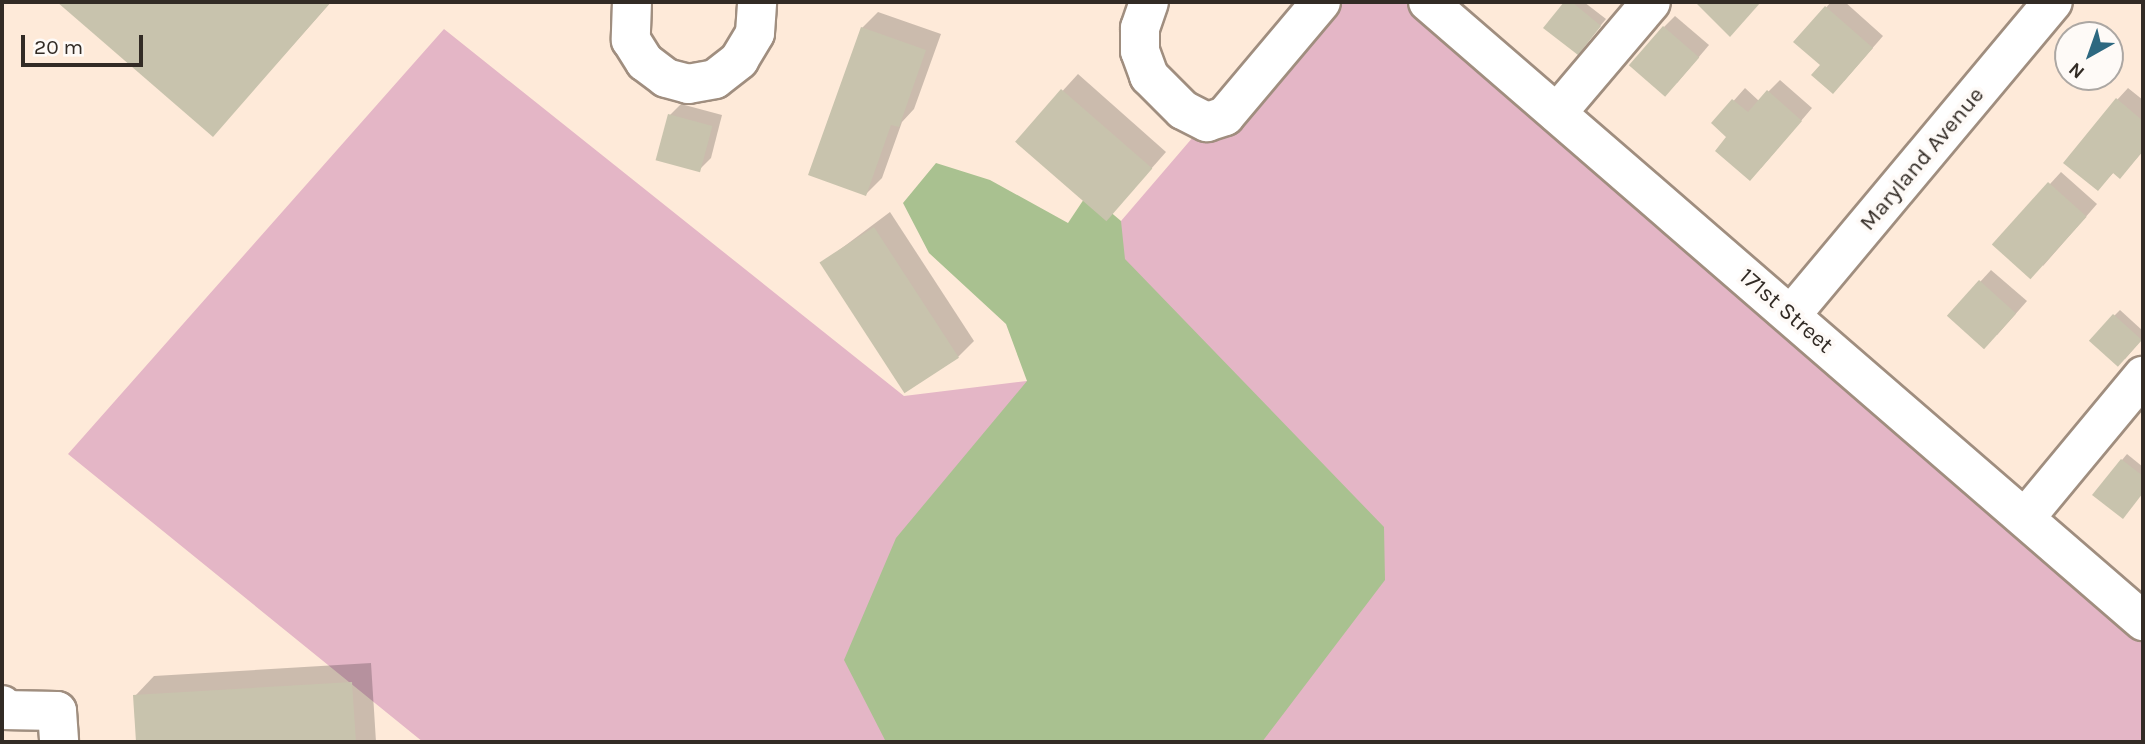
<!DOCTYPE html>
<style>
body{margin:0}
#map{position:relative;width:2145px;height:744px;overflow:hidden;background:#feead9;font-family:Karla,sans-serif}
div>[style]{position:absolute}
.green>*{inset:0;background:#e4b6c6}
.water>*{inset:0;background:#a9c190}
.shadow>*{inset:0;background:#0003}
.building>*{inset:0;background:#c8c3ad;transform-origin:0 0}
.roads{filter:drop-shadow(2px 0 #a08e7f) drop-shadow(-2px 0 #a08e7f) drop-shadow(0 2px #a08e7f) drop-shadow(0 -2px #a08e7f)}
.minor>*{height:38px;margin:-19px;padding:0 19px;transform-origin:19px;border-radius:19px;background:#fff}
span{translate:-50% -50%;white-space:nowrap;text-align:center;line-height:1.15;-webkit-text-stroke:7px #fefaf7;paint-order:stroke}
.street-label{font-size:23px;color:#322b25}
.frame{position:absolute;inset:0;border:4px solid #322b25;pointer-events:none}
.north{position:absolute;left:2054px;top:21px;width:70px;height:70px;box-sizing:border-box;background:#fefaf7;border:2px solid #aca7a3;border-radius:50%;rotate:220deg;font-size:19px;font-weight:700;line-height:28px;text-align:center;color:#322b25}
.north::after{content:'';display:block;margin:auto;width:24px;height:32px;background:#2d6880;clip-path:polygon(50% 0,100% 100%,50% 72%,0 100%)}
.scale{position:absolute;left:21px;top:35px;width:122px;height:32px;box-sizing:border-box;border:4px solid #322b25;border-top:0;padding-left:9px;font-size:21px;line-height:24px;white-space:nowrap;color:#322b25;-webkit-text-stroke:5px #fefaf7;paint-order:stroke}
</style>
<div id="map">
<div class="green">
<i style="clip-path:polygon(1309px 2px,1427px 2px,2143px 622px,2143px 742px,423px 742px,68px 454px,444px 29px,904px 396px,1027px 381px,1121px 221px)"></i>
</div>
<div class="water">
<i style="clip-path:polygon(936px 163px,990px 180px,1068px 223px,1088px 193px,1121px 221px,1125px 259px,1384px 527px,1385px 580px,1262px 742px,886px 742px,844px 660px,896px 538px,1027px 381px,1006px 324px,929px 253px,903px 203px)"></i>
</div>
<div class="shadow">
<i style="clip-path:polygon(60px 2px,331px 2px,213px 135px)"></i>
<i style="clip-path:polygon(1567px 2px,1584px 2px,1606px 19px,1583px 47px,1546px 28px)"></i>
<i style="clip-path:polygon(1697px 2px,1760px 2px,1730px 35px)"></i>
<i style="clip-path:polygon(1831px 2px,1845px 2px,1883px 36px,1844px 81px,1796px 42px)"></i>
<i style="clip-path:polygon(878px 12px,941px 34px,914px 109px,902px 122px,882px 178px,866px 194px,862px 28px)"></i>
<i style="clip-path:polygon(1675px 16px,1709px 45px,1677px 83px,1664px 27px)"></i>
<i style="clip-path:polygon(1078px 74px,1166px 152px,1121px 203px,1017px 141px)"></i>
<i style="clip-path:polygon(1780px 80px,1812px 108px,1761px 168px,1714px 123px,1745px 88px,1759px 101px)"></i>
<i style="clip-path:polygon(2128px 88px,2143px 100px,2143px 151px,2120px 177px,2114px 172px,2098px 189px,2117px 100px)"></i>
<i style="clip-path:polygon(681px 104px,722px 115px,711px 158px,699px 170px,670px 115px)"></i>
<i style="clip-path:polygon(2061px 172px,2097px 204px,2043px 266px,2050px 184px)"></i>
<i style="clip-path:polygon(890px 212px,974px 341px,958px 357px,822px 263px)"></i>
<i style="clip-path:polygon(1991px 270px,2027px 301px,1997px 335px,1980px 282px)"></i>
<i style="clip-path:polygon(2120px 310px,2143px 331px,2143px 338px,2125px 359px,2114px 316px)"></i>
<i style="clip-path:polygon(2127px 454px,2143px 467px,2143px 492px,2128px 511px,2122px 460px)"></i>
<i style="clip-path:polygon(371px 663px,376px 742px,138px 742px,135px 696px,154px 676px)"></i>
</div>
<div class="building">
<i style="clip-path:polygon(57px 2px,331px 2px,213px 137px)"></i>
<i style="clip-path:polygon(1564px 2px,1572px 2px,1601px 26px,1578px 55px,1543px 28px)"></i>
<i style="clip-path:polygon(1695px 2px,1761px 2px,1730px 37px)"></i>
<i style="clip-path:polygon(1825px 6px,1873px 48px,1833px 94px,1811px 75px,1820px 65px,1793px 42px)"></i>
<i style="left:1663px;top:26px;width:48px;height:52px;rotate:41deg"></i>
<i style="clip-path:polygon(861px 27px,926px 50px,899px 127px,891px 125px,866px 196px,808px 175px)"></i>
<i style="left:1061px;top:89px;width:121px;height:70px;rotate:41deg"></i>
<i style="clip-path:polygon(1767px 90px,1802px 121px,1750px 181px,1715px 151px,1726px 137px,1711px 123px,1732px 99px,1748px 112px)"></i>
<i style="clip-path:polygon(2116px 98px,2143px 121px,2143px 151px,2120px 179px,2113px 173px,2098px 191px,2063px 163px)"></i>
<i style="left:668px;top:114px;width:46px;height:48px;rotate:15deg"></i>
<i style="left:2048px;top:182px;width:52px;height:84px;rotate:42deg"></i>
<i style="left:874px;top:227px;width:156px;height:65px;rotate:57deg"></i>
<i style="left:1979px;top:280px;width:50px;height:48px;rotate:42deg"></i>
<i style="left:2113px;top:314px;width:39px;height:36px;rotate:42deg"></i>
<i style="clip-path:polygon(2121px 459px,2143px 476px,2143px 493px,2123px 519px,2092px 495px)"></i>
<i style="clip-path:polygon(352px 682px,356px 742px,136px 742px,133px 695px)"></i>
</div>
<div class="roads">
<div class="minor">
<i style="left:632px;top:2px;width:38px;rotate:92deg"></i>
<i style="left:631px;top:40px;width:26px;rotate:58deg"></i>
<i style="left:645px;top:62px;width:26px;rotate:37deg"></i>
<i style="left:666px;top:78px;width:23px;rotate:15deg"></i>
<i style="left:688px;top:84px;width:27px;rotate:-10deg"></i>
<i style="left:715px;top:79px;width:31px;rotate:-38deg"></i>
<i style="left:739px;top:60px;width:31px;rotate:-59deg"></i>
<i style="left:755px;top:33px;width:31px;rotate:-86deg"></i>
<i style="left:1149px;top:2px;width:28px;rotate:109deg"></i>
<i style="left:1140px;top:28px;width:23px;rotate:90deg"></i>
<i style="left:1140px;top:51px;width:27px;rotate:70deg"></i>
<i style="left:1149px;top:76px;width:48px;rotate:45deg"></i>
<i style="left:1183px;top:110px;width:27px;rotate:27deg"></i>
<i style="left:1207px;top:122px;width:19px;rotate:-18deg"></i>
<i style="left:1225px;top:116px;width:149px;rotate:-49.9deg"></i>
<i style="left:1428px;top:2px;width:946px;rotate:40.88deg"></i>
<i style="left:1557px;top:113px;width:145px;rotate:-49.7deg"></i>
<i style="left:1791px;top:315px;width:408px;rotate:-50.1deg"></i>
<i style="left:2025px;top:518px;width:185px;rotate:-50.3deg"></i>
<i style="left:2px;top:705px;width:5px;rotate:79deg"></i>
<i style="left:3px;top:710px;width:54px;rotate:1.1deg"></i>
<i style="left:57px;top:711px;width:31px;rotate:86deg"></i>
</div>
</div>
<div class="street-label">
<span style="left:1922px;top:159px;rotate:-50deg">Maryland Avenue</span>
<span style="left:1786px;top:311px;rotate:41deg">171st Street</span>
</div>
<div class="frame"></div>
<div class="north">N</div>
<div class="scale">20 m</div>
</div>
